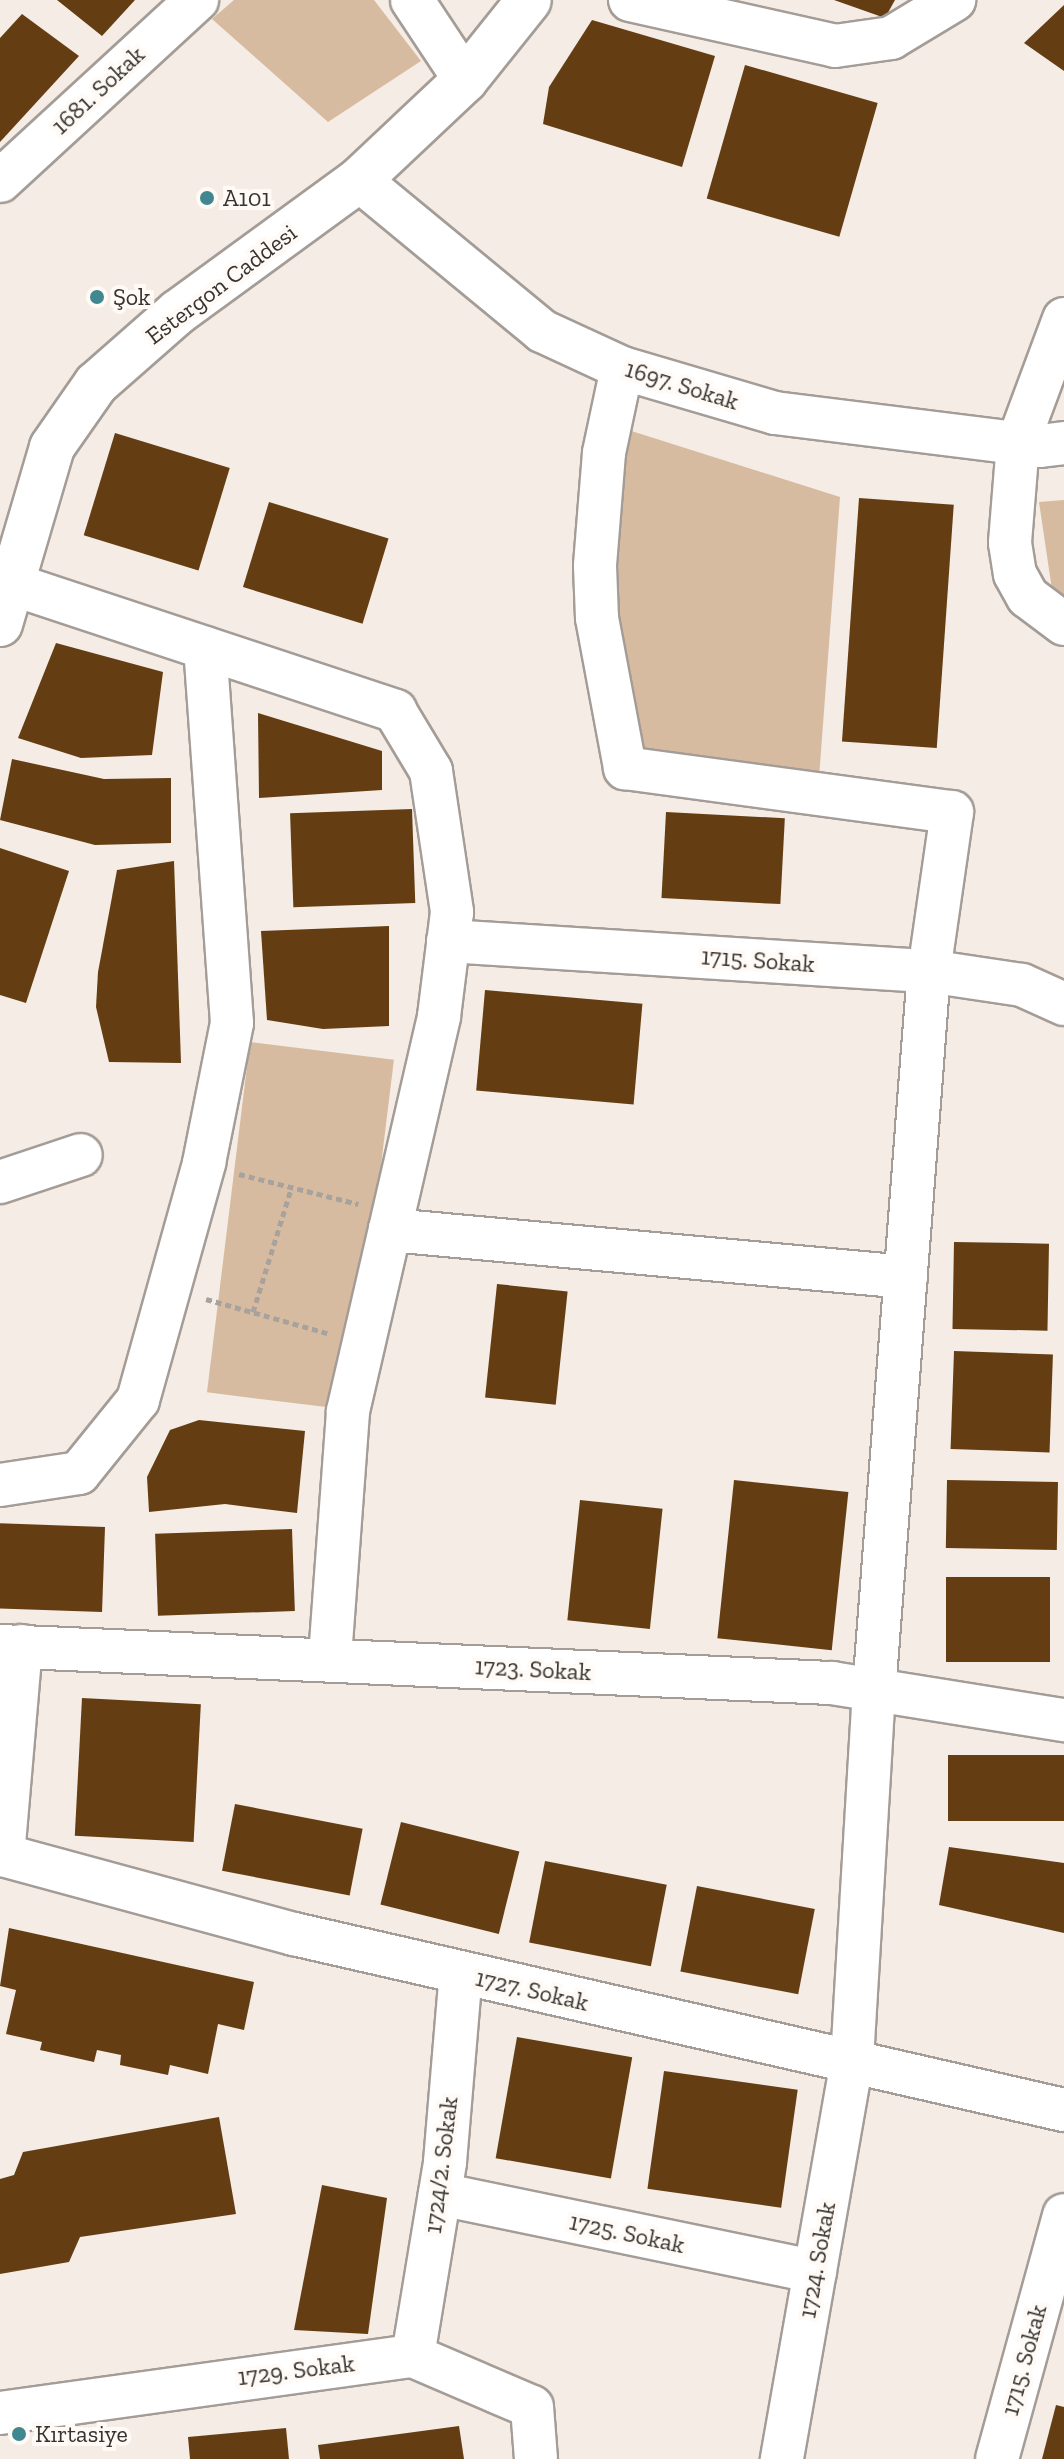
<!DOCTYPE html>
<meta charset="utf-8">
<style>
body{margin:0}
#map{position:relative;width:1064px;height:2459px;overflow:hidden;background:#f4ece5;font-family:"Zilla Slab",serif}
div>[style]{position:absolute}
.green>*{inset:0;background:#d7bba0;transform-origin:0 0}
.building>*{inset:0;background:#643e12;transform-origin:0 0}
.path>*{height:5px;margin-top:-2.5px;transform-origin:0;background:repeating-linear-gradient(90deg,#a8a29c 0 6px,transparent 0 10px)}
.roads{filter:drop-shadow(2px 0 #a49c96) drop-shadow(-2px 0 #a49c96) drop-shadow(0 2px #a49c96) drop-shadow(0 -2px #a49c96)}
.minor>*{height:42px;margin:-21px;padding:0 21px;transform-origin:21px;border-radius:21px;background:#fff}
.tertiary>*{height:44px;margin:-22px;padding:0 22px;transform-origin:22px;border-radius:22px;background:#fff}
.dots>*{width:22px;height:22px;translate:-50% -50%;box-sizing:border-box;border:4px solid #fffaf5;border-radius:50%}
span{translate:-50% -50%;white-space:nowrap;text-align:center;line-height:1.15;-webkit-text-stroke:8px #fffaf5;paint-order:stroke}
.street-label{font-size:24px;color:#363330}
.poi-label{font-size:24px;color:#363330}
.left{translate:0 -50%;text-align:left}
</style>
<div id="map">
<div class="green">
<i style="clip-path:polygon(234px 0,374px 0,421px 61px,328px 122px,212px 19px)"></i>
<i style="clip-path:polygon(622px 428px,840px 497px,819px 778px,634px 765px,616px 704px,615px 568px)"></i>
<i style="clip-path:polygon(1064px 500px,1064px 609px,1054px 603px,1039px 502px)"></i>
<i style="left:250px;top:1042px;width:145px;height:353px;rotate:7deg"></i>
</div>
<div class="building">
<i style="clip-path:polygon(57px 0,135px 0,102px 36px)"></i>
<i style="clip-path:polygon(834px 0,895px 0,885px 18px)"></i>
<i style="clip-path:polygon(1064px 5px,1064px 71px,1024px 43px)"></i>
<i style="clip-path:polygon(22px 14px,79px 56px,0 142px,0 38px)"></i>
<i style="clip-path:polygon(592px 20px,715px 56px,682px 167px,543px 124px,549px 87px)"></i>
<i style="left:745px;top:65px;width:138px;height:139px;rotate:16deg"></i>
<i style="left:115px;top:433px;width:120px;height:107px;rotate:17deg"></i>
<i style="left:859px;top:498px;width:95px;height:244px;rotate:4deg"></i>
<i style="left:269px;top:502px;width:125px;height:89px;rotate:17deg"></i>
<i style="clip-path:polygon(56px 643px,163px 672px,152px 755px,81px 758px,18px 738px)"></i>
<i style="clip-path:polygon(258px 713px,382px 751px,382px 790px,259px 798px)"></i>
<i style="clip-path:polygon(12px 759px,104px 779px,171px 778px,171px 843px,95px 845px,0 820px)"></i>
<i style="left:412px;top:809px;width:94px;height:122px;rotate:88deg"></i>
<i style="left:666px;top:812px;width:119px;height:86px;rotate:3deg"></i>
<i style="clip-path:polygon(0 848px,69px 871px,26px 1003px,0 995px)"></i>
<i style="clip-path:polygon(174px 861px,181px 1063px,109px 1062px,96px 1007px,98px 972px,117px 870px)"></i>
<i style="clip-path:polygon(389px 926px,389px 1026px,323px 1029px,267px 1020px,261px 931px)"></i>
<i style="left:485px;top:990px;width:158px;height:101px;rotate:5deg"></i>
<i style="left:954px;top:1242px;width:95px;height:87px;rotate:1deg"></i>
<i style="left:497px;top:1284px;width:71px;height:114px;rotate:6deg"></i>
<i style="left:954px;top:1351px;width:99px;height:98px;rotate:2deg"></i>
<i style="clip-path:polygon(199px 1420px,305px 1431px,297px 1513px,225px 1504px,149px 1512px,147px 1477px,170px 1430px)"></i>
<i style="left:734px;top:1480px;width:115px;height:159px;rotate:6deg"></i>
<i style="left:947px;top:1480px;width:111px;height:68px;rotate:1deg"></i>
<i style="left:580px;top:1500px;width:83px;height:121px;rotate:6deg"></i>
<i style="left:105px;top:1527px;width:85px;height:105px;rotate:92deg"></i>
<i style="left:292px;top:1529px;width:82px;height:137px;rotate:88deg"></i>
<i style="left:946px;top:1577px;width:104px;height:85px"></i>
<i style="left:82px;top:1698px;width:119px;height:138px;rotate:3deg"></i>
<i style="left:948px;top:1755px;width:116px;height:66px"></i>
<i style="left:235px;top:1804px;width:130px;height:68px;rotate:11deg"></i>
<i style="left:401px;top:1822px;width:122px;height:85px;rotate:14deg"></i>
<i style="clip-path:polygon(949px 1847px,1064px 1863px,1064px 1933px,939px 1905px)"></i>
<i style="left:545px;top:1861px;width:124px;height:83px;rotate:11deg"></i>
<i style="left:697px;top:1886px;width:120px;height:87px;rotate:11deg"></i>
<i style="clip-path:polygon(9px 1928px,254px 1982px,244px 2030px,218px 2024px,208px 2074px,170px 2065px,168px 2075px,120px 2065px,121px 2055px,97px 2050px,94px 2062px,40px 2050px,42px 2042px,6px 2034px,16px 1990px,0 1986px)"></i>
<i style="left:517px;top:2037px;width:117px;height:123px;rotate:10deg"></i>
<i style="left:664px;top:2071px;width:135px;height:119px;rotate:8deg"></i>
<i style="clip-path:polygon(219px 2117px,236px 2214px,80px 2237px,69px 2262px,0 2274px,0 2179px,14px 2175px,23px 2152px)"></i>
<i style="clip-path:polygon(322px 2185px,387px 2198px,368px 2334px,294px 2330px)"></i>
<i style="clip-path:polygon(1056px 2405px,1064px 2407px,1064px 2459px,1042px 2459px)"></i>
<i style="clip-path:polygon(459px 2426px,464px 2459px,320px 2459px,318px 2445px)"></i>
<i style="clip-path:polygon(286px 2428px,289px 2459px,190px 2459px,188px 2437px)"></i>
</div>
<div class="path">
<i style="left:239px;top:1174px;width:123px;rotate:14.1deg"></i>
<i style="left:206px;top:1299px;width:126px;rotate:15.7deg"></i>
<i style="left:253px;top:1312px;width:129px;rotate:-72.8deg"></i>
</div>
<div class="roads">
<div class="minor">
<i style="left:412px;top:0;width:96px;rotate:56.5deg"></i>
<i style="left:630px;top:0;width:210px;rotate:12.6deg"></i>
<i style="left:835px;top:46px;width:57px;rotate:-8.1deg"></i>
<i style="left:891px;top:38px;width:74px;rotate:-31.1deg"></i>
<i style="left:359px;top:180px;width:237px;rotate:39.5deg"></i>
<i style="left:542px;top:331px;width:88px;rotate:24.8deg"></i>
<i style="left:622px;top:368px;width:159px;rotate:16.4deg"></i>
<i style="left:775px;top:413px;width:267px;rotate:7.1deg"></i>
<i style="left:1040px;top:446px;width:24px;rotate:-7deg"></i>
<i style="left:0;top:181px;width:268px;rotate:-42.6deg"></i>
<i style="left:1064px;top:319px;width:132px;rotate:110.4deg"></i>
<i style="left:1018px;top:443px;width:100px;rotate:94.6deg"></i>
<i style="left:1010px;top:543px;width:31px;rotate:81deg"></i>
<i style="left:1015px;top:574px;width:26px;rotate:61deg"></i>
<i style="left:1028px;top:597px;width:45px;rotate:36.9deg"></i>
<i style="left:622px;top:368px;width:87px;rotate:102deg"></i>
<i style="left:604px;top:453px;width:113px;rotate:94.6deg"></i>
<i style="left:595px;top:566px;width:52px;rotate:87.8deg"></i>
<i style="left:597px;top:618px;width:153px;rotate:79.4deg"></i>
<i style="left:625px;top:768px;width:330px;rotate:7.7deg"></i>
<i style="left:952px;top:812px;width:161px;rotate:98.2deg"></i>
<i style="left:929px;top:971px;width:721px;rotate:94.37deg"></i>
<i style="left:874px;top:1690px;width:372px;rotate:93.4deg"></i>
<i style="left:852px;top:2061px;width:404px;rotate:100deg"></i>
<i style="left:12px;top:584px;width:404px;rotate:18.3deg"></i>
<i style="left:395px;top:711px;width:70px;rotate:59deg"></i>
<i style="left:431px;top:771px;width:143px;rotate:81.5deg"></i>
<i style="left:452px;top:912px;width:106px;rotate:97.1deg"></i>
<i style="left:439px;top:1017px;width:405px;rotate:103deg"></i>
<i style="left:348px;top:1412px;width:249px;rotate:94.2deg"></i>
<i style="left:448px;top:941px;width:482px;rotate:3.6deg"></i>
<i style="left:929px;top:971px;width:94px;rotate:8.6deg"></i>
<i style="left:1022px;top:985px;width:46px;rotate:24.3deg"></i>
<i style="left:0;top:1182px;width:85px;rotate:-18.4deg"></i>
<i style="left:390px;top:1230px;width:518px;rotate:5.2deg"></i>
<i style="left:0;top:1485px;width:80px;rotate:-8.6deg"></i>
<i style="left:79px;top:1473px;width:94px;rotate:-51.1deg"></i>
<i style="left:138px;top:1400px;width:246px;rotate:-74.4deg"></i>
<i style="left:204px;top:1163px;width:143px;rotate:-78.7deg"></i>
<i style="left:232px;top:1023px;width:376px;rotate:-94.1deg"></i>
<i style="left:0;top:1646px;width:833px;rotate:2.55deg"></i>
<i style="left:832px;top:1683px;width:235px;rotate:9.1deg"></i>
<i style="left:21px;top:1646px;width:210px;rotate:94.9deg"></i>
<i style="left:3px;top:1855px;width:302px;rotate:15.2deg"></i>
<i style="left:294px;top:1934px;width:790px;rotate:12.88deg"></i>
<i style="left:440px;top:2194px;width:383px;rotate:11.7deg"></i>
<i style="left:413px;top:2356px;width:197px;rotate:-80.6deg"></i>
<i style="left:445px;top:2162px;width:190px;rotate:-85.2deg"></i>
<i style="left:0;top:2413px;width:417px;rotate:-7.9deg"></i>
<i style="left:413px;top:2356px;width:129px;rotate:23.2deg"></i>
<i style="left:532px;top:2407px;width:52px;rotate:85.6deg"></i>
<i style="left:997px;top:2459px;width:253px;rotate:-74.6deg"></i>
</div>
<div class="tertiary">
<i style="left:0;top:624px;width:184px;rotate:-73.6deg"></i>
<i style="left:52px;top:447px;width:77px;rotate:-55.1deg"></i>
<i style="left:96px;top:384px;width:109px;rotate:-41.3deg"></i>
<i style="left:178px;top:312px;width:224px;rotate:-36.1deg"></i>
<i style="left:359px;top:180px;width:146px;rotate:-43.3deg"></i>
<i style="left:465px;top:80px;width:102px;rotate:-51.3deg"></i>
</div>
</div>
<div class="dots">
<i style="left:207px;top:198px;background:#408790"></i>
<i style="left:97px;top:297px;background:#408790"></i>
<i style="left:19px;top:2434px;background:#408790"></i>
</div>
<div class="street-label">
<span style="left:98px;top:90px;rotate:-43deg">1681. Sokak</span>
<span style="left:221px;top:284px;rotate:-37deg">Estergon Caddesi</span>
<span style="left:682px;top:385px;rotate:17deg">1697. Sokak</span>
<span style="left:758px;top:960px;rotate:4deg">1715. Sokak</span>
<span style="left:533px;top:1669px;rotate:3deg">1723. Sokak</span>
<span style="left:532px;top:1990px;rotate:13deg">1727. Sokak</span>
<span style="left:441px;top:2165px;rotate:-83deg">1724/2. Sokak</span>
<span style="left:627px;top:2233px;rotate:12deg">1725. Sokak</span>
<span style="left:817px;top:2260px;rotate:-80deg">1724. Sokak</span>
<span style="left:1024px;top:2360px;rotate:-75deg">1715. Sokak</span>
<span style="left:296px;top:2370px;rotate:-7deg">1729. Sokak</span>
</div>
<div class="poi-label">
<span class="left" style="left:223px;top:198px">A101</span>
<span class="left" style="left:113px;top:297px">Şok</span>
<span class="left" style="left:35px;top:2434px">Kırtasiye</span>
</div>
</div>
